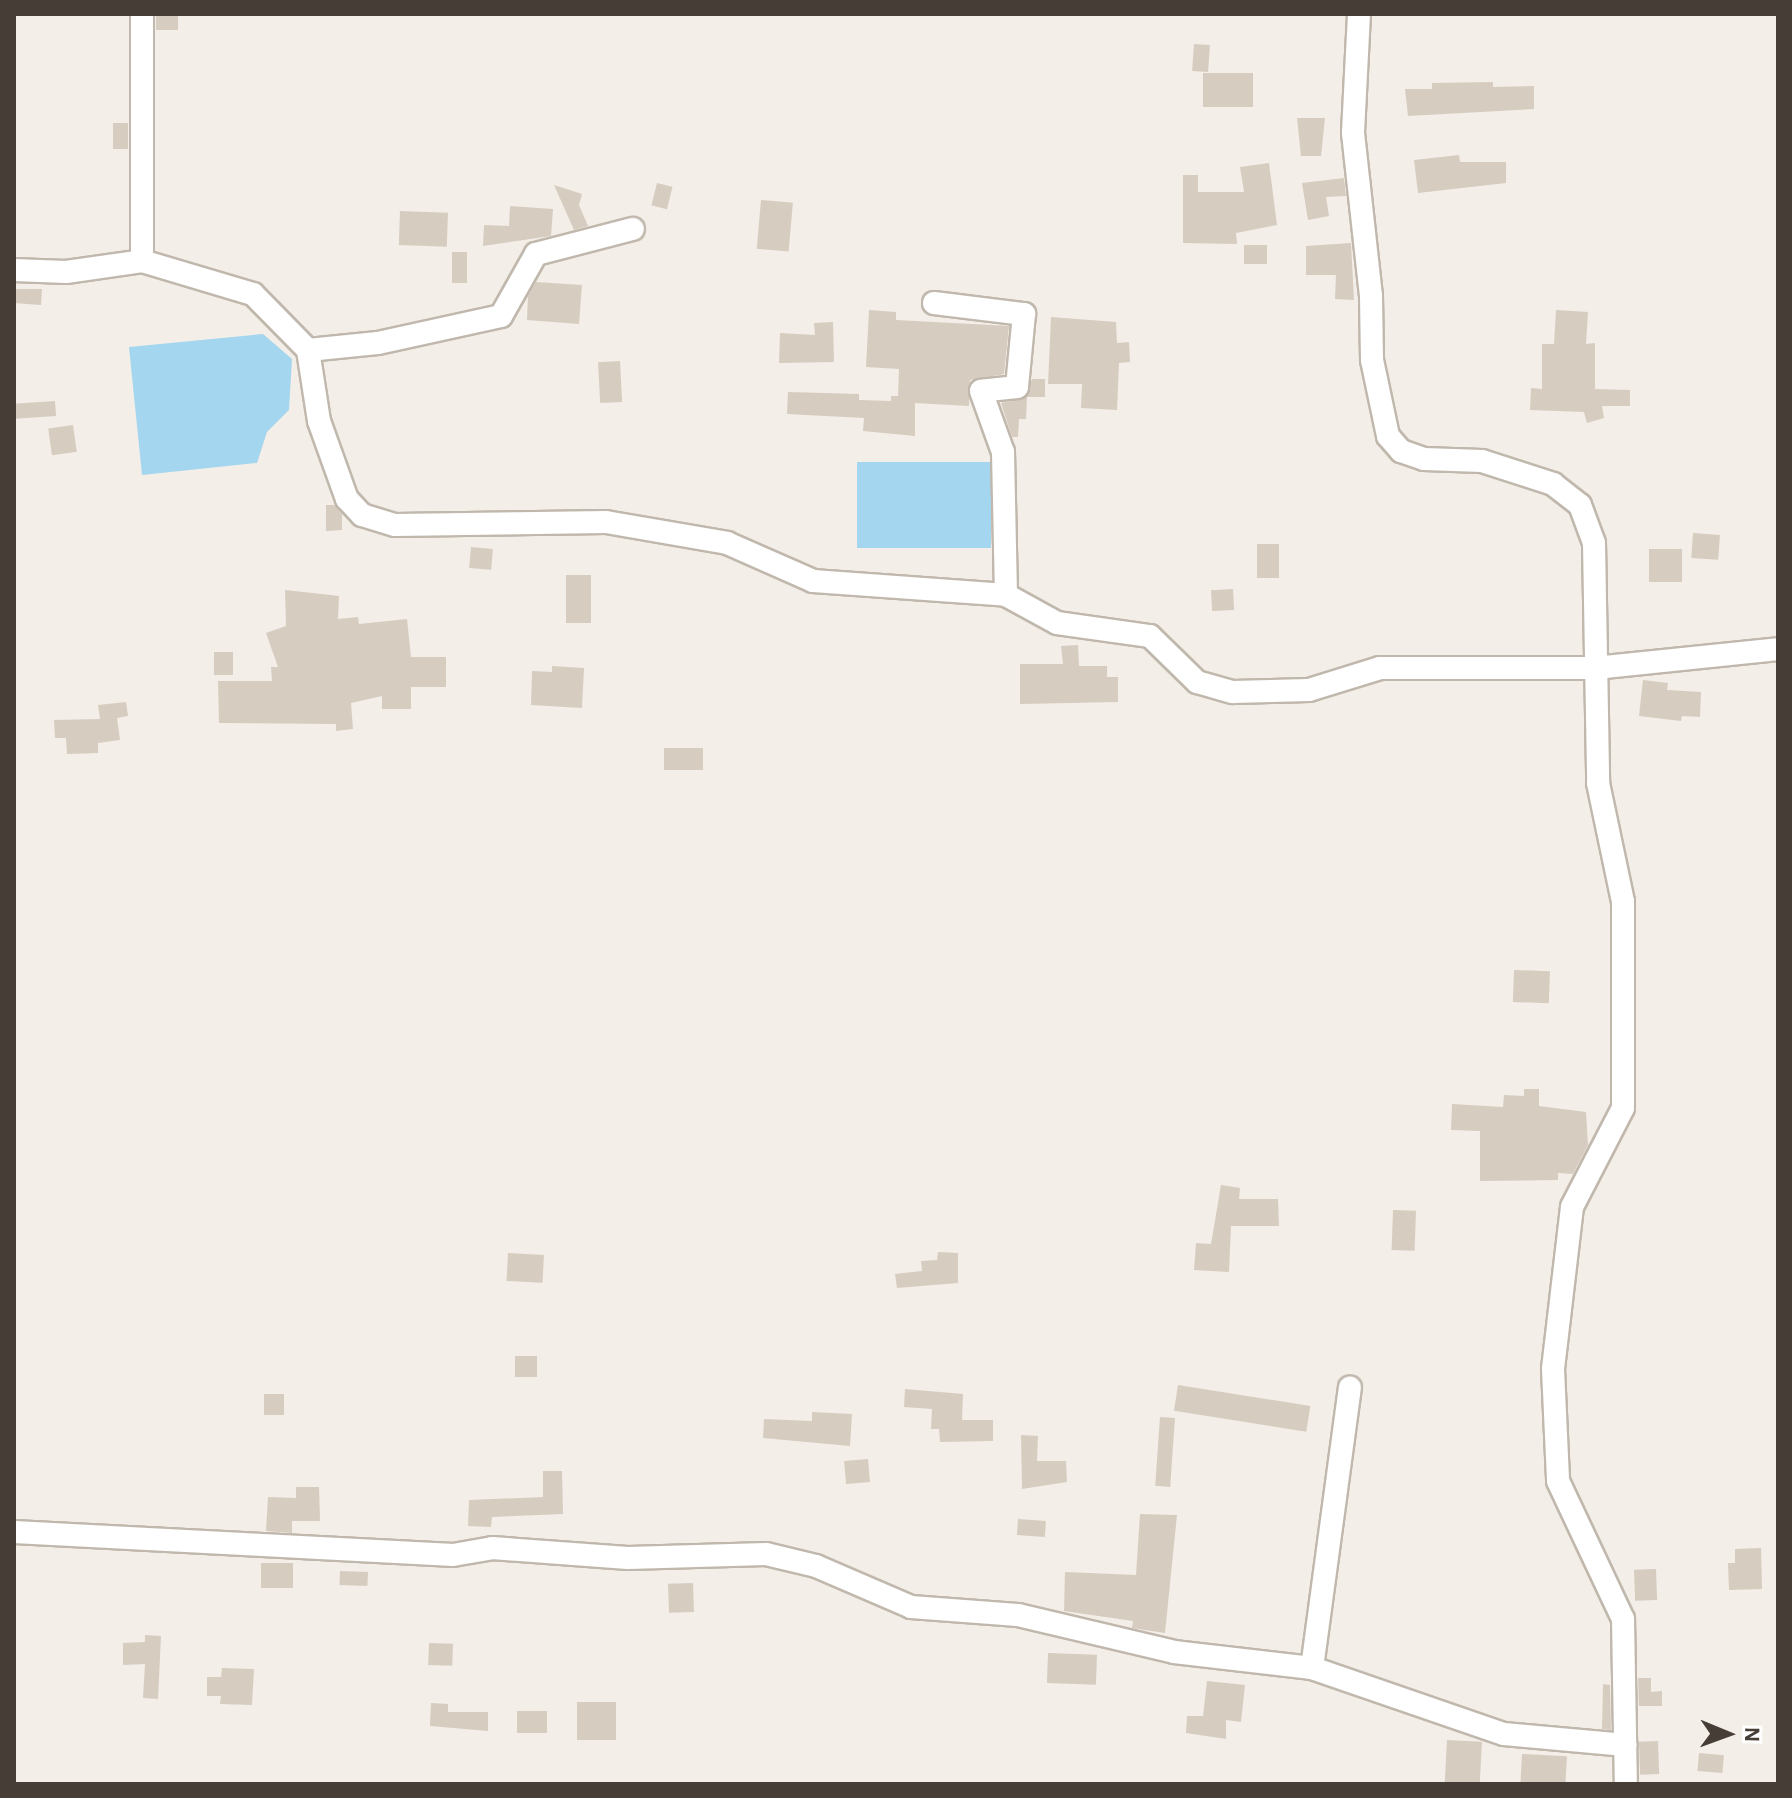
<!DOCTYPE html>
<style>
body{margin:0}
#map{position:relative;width:1792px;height:1798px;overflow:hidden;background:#f3eee7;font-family:"Alegreya Sans",sans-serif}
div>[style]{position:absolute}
.water>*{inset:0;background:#a4d6ef;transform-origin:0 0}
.building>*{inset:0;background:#d7ccc0;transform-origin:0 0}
.roads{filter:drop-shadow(2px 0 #c1b8ad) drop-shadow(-2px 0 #c1b8ad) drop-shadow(0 2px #c1b8ad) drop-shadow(0 -2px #c1b8ad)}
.minor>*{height:22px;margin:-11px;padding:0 11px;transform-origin:11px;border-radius:11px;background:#fff}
span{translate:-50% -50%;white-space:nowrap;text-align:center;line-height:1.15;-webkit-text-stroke:6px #fff;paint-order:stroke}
.frame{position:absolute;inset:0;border:16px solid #463e36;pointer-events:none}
.north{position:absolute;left:1688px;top:1694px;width:80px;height:80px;-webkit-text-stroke:6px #fff;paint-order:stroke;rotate:91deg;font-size:22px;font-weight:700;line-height:32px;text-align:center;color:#463e36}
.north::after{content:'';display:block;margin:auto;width:28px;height:36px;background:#463e36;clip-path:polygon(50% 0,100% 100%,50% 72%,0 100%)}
</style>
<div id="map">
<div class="water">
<i style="clip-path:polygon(263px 334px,292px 359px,289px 410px,267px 432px,257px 463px,142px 475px,129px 347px)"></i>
<i style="left:857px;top:462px;width:134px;height:86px"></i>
</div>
<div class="building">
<i style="left:156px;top:14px;width:22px;height:16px"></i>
<i style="left:1194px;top:44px;width:16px;height:27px;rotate:4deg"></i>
<i style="left:1253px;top:73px;width:34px;height:50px;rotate:90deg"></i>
<i style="clip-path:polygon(1493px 82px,1493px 87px,1534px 86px,1534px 109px,1408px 116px,1405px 89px,1432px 89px,1432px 83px)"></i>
<i style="clip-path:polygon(1297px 118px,1325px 118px,1321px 156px,1301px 156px)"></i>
<i style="left:128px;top:123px;width:26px;height:15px;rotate:90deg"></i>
<i style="clip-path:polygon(1459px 155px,1460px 162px,1506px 162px,1506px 183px,1418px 193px,1414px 160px)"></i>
<i style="clip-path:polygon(1269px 163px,1277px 225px,1236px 233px,1237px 244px,1183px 243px,1183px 175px,1198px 175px,1198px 192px,1244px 192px,1240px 167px)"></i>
<i style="clip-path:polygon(1344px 178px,1346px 196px,1326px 197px,1329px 216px,1308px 220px,1302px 183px)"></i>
<i style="left:657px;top:183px;width:16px;height:23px;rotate:14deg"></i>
<i style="clip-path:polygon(554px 185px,582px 194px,579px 205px,588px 226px,574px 230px)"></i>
<i style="left:761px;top:200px;width:32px;height:49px;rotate:5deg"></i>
<i style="clip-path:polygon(510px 206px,553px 209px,551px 236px,483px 246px,484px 225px,509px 226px)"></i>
<i style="left:400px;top:211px;width:48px;height:34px;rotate:2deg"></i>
<i style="clip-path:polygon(1351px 243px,1354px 300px,1335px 299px,1336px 275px,1306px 275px,1306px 246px)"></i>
<i style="left:1244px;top:245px;width:23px;height:19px"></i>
<i style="left:452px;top:252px;width:15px;height:31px"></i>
<i style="clip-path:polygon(536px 282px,582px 285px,579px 324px,527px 320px,528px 296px)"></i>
<i style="clip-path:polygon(14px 289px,42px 289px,41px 305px,14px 303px)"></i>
<i style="clip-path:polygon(869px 310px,896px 312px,896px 320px,1009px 326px,1004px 374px,970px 380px,969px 406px,915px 403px,915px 436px,863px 431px,864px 418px,787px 414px,788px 392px,859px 394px,859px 400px,891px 401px,891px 396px,898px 396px,899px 369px,866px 367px)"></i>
<i style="clip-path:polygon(1556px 310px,1588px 312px,1586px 344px,1595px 343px,1595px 389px,1630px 390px,1630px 406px,1602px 406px,1604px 418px,1587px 423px,1584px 412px,1530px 410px,1531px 388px,1542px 389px,1542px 344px,1554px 344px)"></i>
<i style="clip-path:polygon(1051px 317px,1116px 322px,1117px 343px,1129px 342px,1130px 362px,1119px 363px,1117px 410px,1081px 408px,1082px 384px,1048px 384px)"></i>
<i style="clip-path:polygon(833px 322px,834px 362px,779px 363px,780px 333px,815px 335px,814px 323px)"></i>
<i style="left:620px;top:361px;width:41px;height:22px;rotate:87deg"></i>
<i style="clip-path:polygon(1032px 379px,1045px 379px,1045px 397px,1027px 397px,1026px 419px,1019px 419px,1018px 437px,1012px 437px,1001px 403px,1025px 398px)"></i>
<i style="left:55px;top:401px;width:15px;height:41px;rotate:86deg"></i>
<i style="left:73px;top:425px;width:27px;height:25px;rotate:82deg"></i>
<i style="clip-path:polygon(326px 505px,334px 505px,342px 514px,342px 530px,326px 531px)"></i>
<i style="left:1693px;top:533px;width:27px;height:25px;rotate:4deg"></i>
<i style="left:1257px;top:544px;width:22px;height:34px"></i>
<i style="left:471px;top:547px;width:22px;height:21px;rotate:5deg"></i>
<i style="left:1682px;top:549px;width:33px;height:33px;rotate:90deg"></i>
<i style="left:591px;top:575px;width:48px;height:25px;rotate:90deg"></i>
<i style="left:1233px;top:589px;width:21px;height:22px;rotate:87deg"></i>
<i style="clip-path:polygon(285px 590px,339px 596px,338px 619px,358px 617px,359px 624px,407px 619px,411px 657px,446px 657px,446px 687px,411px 687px,411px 709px,382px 709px,382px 696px,351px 703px,353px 729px,336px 731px,336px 724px,219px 723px,218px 681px,272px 681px,271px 667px,278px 667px,266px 633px,286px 626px)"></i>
<i style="clip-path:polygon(1078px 645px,1079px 666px,1107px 666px,1107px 677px,1118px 677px,1118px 702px,1020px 704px,1020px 664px,1063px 664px,1061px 646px)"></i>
<i style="left:214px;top:652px;width:19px;height:23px"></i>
<i style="clip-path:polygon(552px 666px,584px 668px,582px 708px,531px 705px,532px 671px,552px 672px)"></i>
<i style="clip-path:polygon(1643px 680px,1668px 683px,1667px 690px,1701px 692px,1700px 717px,1682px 716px,1681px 721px,1639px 716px)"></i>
<i style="clip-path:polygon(126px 702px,128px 716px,117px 718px,120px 740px,98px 743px,98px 753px,67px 754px,66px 738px,55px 738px,54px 720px,100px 719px,98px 705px)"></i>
<i style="left:703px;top:748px;width:22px;height:39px;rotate:90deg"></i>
<i style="left:1514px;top:970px;width:36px;height:32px;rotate:2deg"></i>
<i style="clip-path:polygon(1524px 1089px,1539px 1089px,1539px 1106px,1586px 1112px,1588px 1145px,1573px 1174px,1558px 1173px,1558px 1180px,1480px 1181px,1480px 1131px,1451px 1130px,1452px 1104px,1503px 1107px,1504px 1095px,1524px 1096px)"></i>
<i style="clip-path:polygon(1221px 1185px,1240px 1188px,1239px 1199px,1278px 1199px,1279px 1226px,1231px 1226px,1229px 1272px,1194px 1270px,1196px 1243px,1211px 1244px)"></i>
<i style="left:1393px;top:1210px;width:23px;height:40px;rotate:2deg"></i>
<i style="clip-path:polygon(938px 1252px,958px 1253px,958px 1283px,897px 1288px,895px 1274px,922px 1271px,921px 1261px,937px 1260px)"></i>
<i style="left:508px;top:1253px;width:36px;height:28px;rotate:3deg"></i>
<i style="left:515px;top:1356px;width:22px;height:21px"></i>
<i style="left:1178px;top:1385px;width:134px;height:26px;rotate:9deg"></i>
<i style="clip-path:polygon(905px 1389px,963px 1394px,962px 1420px,993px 1420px,993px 1441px,940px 1442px,939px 1429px,931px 1429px,932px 1409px,904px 1407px)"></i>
<i style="left:284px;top:1394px;width:21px;height:20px;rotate:90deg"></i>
<i style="clip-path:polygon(812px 1412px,852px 1414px,850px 1446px,763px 1438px,764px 1419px,812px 1421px)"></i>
<i style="left:1160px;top:1417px;width:15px;height:69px;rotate:4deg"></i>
<i style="clip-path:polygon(1021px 1435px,1038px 1436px,1037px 1461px,1066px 1461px,1067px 1482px,1022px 1489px)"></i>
<i style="left:868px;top:1459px;width:23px;height:24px;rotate:85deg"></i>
<i style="clip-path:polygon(543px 1471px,562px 1471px,563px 1514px,492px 1517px,491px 1527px,468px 1526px,469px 1500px,543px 1497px)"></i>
<i style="clip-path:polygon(296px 1487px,319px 1487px,320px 1521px,292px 1521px,292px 1533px,266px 1531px,268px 1497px,296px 1498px)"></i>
<i style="clip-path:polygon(1140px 1514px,1177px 1515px,1165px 1633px,1132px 1628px,1133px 1621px,1064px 1611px,1065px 1572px,1136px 1575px)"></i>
<i style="left:1018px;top:1519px;width:28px;height:16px;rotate:4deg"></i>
<i style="clip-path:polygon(1761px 1548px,1762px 1589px,1729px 1590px,1728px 1563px,1735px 1563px,1735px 1549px)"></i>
<i style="left:261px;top:1563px;width:32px;height:25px"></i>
<i style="left:1656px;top:1569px;width:31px;height:22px;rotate:88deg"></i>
<i style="left:340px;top:1571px;width:28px;height:14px;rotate:2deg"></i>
<i style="left:693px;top:1583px;width:29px;height:25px;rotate:88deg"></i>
<i style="clip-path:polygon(145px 1635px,161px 1636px,158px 1699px,143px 1698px,145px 1664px,123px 1665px,123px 1643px,145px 1642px)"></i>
<i style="left:429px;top:1643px;width:24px;height:22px;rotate:2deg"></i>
<i style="left:1048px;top:1653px;width:49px;height:30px;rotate:2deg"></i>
<i style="clip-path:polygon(222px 1668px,254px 1669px,252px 1705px,220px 1704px,221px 1696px,207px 1696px,207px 1677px,221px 1677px)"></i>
<i style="clip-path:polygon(1638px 1678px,1651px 1678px,1651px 1692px,1662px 1691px,1662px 1706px,1639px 1706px)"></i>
<i style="clip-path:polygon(1207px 1681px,1245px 1685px,1241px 1722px,1226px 1720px,1226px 1739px,1186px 1733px,1187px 1716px,1203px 1716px)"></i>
<i style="clip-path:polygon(1603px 1684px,1610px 1685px,1611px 1730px,1602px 1729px)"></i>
<i style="left:616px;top:1702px;width:38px;height:39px;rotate:90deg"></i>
<i style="clip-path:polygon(431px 1703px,448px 1704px,448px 1712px,488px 1712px,488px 1731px,430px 1726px)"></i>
<i style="left:517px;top:1711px;width:30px;height:22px"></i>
<i style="left:1447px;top:1740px;width:35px;height:44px;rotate:3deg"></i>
<i style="left:1658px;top:1741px;width:33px;height:19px;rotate:88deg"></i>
<i style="left:1699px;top:1753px;width:25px;height:18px;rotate:5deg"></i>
<i style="left:1522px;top:1754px;width:45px;height:30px;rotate:3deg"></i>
</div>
<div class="roads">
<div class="minor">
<i style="left:1359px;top:14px;width:119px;rotate:92.9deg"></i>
<i style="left:1353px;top:133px;width:164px;rotate:83.7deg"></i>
<i style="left:1371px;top:296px;width:64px;rotate:89.1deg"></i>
<i style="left:1372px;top:360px;width:78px;rotate:78.1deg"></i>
<i style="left:1388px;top:436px;width:20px;rotate:49deg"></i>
<i style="left:1401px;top:451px;width:24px;rotate:19deg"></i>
<i style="left:1424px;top:459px;width:58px;rotate:2deg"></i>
<i style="left:1482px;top:461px;width:75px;rotate:17.9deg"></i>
<i style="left:1553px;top:484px;width:34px;rotate:38deg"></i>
<i style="left:1580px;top:505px;width:40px;rotate:69.8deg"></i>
<i style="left:1594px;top:543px;width:240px;rotate:89deg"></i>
<i style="left:1598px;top:783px;width:122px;rotate:78.1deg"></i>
<i style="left:1623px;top:902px;width:206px;rotate:90deg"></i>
<i style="left:1623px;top:1108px;width:111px;rotate:117.3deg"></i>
<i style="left:1572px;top:1207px;width:163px;rotate:96.7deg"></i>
<i style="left:1553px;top:1369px;width:112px;rotate:87.4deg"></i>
<i style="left:1558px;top:1481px;width:153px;rotate:64.8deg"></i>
<i style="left:1623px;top:1619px;width:165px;rotate:89deg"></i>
<i style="left:142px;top:261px;width:247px;rotate:-90deg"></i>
<i style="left:14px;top:270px;width:52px;rotate:2.2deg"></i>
<i style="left:66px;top:272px;width:77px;rotate:-8.2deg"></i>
<i style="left:142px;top:261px;width:116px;rotate:16.6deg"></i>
<i style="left:253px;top:294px;width:78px;rotate:45.5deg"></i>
<i style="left:308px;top:350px;width:72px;rotate:81.2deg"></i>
<i style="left:319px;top:421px;width:83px;rotate:70.3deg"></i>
<i style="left:347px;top:499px;width:22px;rotate:47deg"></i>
<i style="left:362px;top:515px;width:34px;rotate:17deg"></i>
<i style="left:395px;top:525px;width:211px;rotate:-0.8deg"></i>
<i style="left:606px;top:522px;width:123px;rotate:9.8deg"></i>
<i style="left:727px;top:543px;width:94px;rotate:23.8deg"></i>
<i style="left:813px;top:581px;width:194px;rotate:4.1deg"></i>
<i style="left:1006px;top:595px;width:58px;rotate:28.8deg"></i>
<i style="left:1057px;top:623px;width:94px;rotate:8deg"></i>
<i style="left:1150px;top:636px;width:66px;rotate:44.4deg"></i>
<i style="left:1197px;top:682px;width:37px;rotate:16deg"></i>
<i style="left:1233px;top:692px;width:76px;rotate:-1.5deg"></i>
<i style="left:1309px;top:690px;width:74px;rotate:-17.2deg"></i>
<i style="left:1380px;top:668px;width:215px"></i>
<i style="left:1595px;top:668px;width:184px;rotate:-5.9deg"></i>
<i style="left:934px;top:303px;width:91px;rotate:7deg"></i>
<i style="left:1024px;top:314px;width:73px;rotate:95.5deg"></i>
<i style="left:1017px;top:387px;width:36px;rotate:174deg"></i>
<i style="left:981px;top:391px;width:65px;rotate:70.2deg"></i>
<i style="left:1003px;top:452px;width:143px;rotate:88.8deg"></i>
<i style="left:308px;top:350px;width:70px;rotate:-5.7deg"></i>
<i style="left:378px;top:343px;width:126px;rotate:-12.4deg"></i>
<i style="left:501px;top:316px;width:71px;rotate:-60.6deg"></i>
<i style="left:536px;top:254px;width:100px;rotate:-14.5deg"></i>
<i style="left:14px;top:1532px;width:440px;rotate:3deg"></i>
<i style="left:453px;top:1555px;width:40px;rotate:-10deg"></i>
<i style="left:492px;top:1548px;width:136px;rotate:4.2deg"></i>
<i style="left:628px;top:1558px;width:138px;rotate:-1.7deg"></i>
<i style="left:766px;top:1554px;width:51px;rotate:13.5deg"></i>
<i style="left:816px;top:1566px;width:103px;rotate:23.3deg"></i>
<i style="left:911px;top:1607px;width:107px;rotate:4.3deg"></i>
<i style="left:1018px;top:1615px;width:160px;rotate:13.3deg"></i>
<i style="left:1174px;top:1652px;width:139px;rotate:6.6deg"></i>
<i style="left:1312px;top:1668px;width:203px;rotate:19deg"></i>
<i style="left:1504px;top:1734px;width:122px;rotate:5.2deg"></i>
<i style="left:1312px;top:1668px;width:283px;rotate:-82.3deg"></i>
</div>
</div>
<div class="frame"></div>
<div class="north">N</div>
</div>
